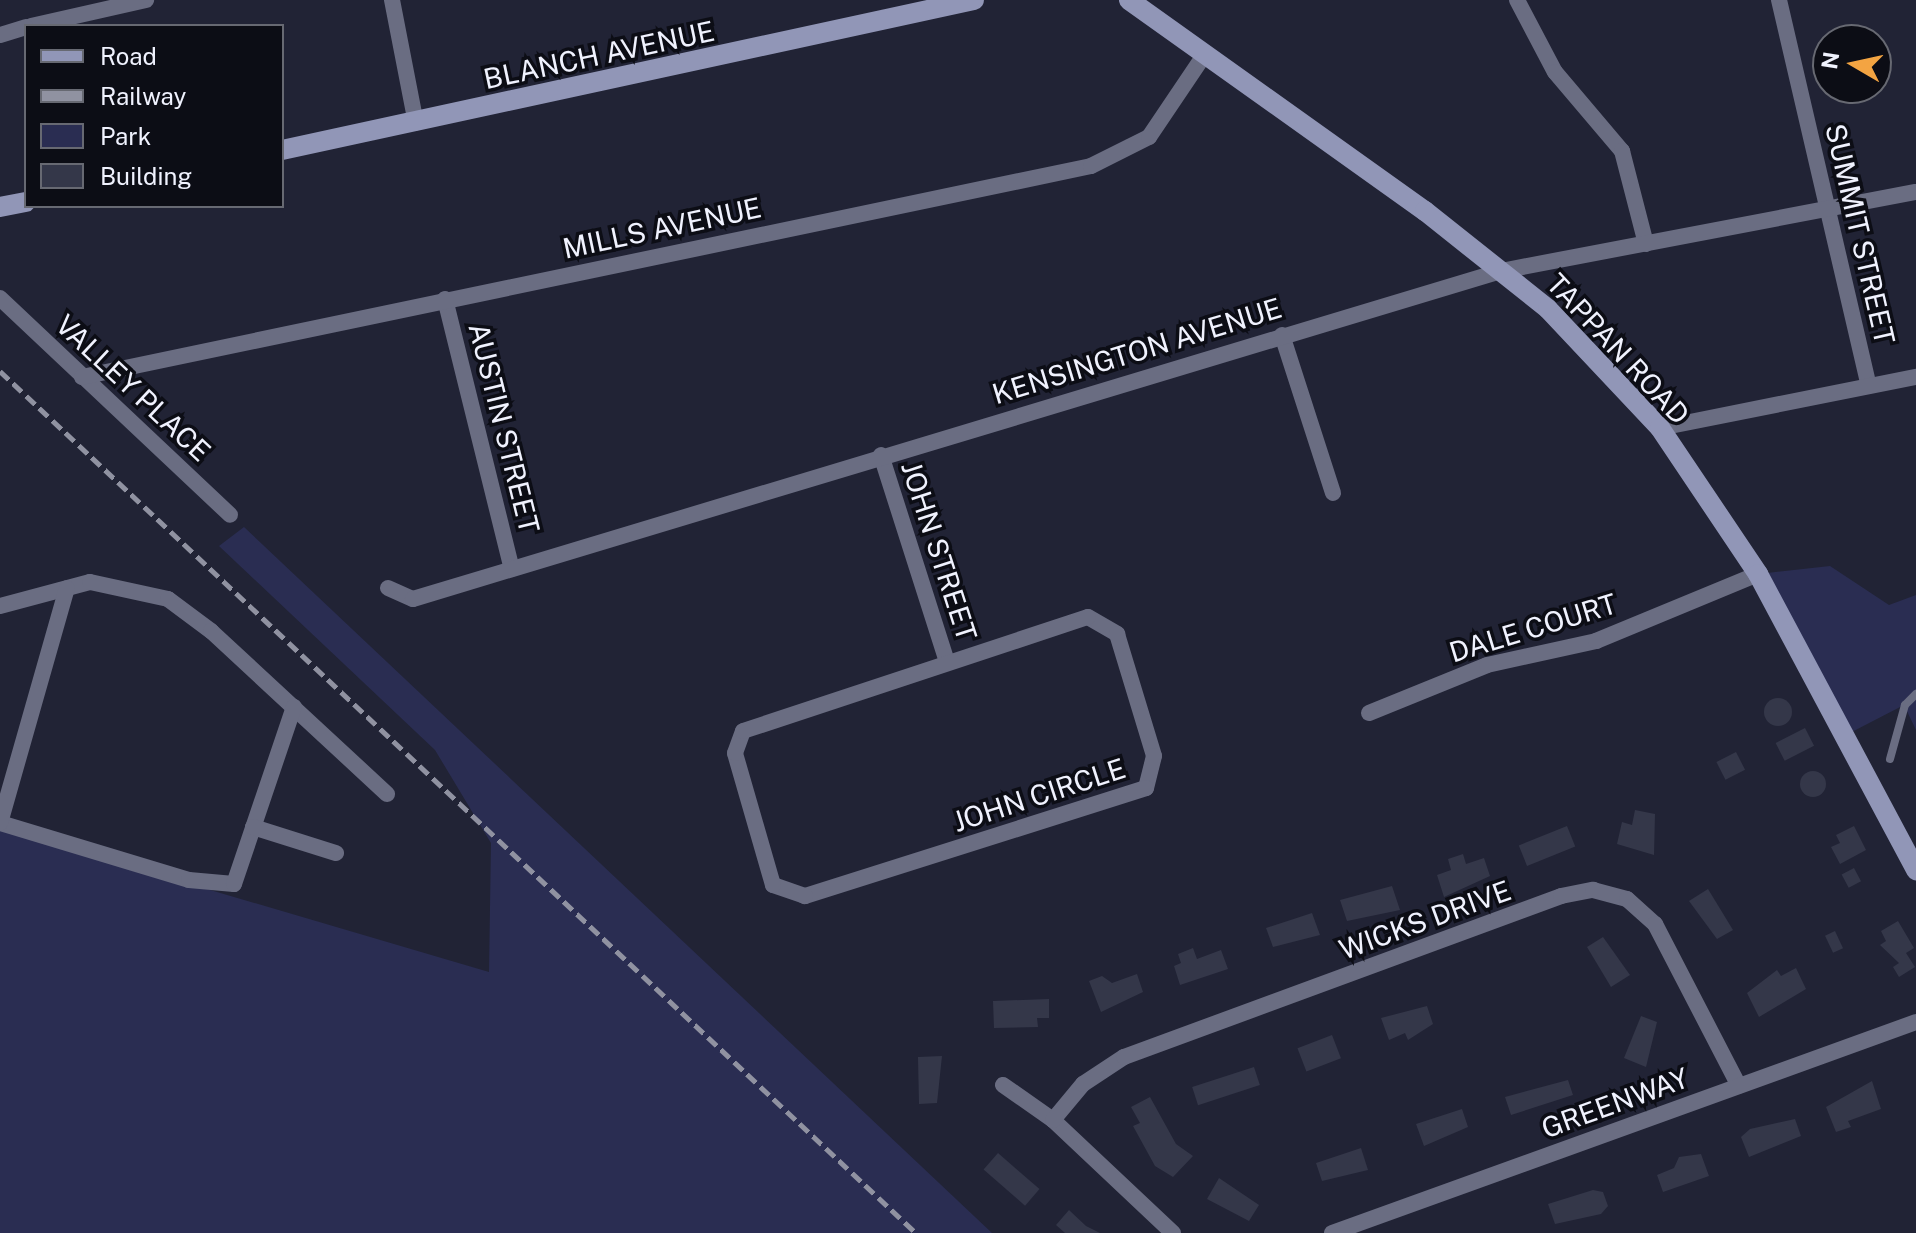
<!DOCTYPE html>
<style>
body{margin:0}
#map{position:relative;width:1916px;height:1233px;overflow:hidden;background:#212335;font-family:"Public Sans",sans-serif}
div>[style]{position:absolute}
.green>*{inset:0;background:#2a2d52}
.building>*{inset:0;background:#343749;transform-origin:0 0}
.round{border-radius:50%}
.lane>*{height:8px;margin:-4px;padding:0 4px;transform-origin:4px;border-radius:4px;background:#6a6d82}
.street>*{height:16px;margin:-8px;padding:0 8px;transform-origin:8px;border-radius:8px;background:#6a6d82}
.secondary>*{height:20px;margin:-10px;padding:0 10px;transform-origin:10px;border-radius:10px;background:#9196b7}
.rail>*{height:5px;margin-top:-2.5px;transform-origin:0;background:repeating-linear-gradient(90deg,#9092a1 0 12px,transparent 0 18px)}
span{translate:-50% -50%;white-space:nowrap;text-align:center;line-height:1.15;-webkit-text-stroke:7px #0c0d15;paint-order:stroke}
.street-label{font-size:28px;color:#f0f2fe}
.legend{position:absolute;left:24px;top:24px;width:260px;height:184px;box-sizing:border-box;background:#0c0d15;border:2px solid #676972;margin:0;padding:10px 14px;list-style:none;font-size:24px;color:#f0f2fe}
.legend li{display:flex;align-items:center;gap:16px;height:40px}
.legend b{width:40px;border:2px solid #676972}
.north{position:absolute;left:1812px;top:24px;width:80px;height:80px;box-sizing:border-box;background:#0c0d15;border:2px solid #676972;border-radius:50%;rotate:279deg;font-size:22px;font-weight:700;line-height:32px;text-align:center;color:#f0f2fe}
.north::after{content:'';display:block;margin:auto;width:28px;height:36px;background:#f3a442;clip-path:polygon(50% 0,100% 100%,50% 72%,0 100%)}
</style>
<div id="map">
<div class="green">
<i style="clip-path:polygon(244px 527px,992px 1233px,0 1233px,0 828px,489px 972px,491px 843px,435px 750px,219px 546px)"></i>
<i style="clip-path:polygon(1830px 566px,1889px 605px,1916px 595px,1916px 730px,1904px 705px,1844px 736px,1758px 574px)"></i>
</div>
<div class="building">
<i class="round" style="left:1764px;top:698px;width:28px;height:28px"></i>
<i style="left:1805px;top:728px;width:20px;height:33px;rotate:63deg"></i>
<i style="left:1736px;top:752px;width:20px;height:22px;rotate:63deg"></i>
<i class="round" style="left:1800px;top:771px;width:26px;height:26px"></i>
<i style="clip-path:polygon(1635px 810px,1655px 814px,1654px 855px,1617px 844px,1622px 822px,1632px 825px)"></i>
<i style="left:1567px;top:826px;width:22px;height:52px;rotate:68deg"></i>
<i style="clip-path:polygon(1854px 826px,1866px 850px,1840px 864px,1831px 847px,1840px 843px,1836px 835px)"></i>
<i style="clip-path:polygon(1463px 854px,1466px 864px,1484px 858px,1490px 876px,1444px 897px,1437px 875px,1451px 870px,1448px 859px)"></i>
<i style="left:1854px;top:868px;width:15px;height:14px;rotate:62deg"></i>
<i style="clip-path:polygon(1392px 886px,1400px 910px,1347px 921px,1340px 900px)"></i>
<i style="clip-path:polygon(1708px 889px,1733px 930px,1717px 939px,1689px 901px)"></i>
<i style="clip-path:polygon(1312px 913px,1320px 935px,1273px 947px,1266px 928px)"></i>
<i style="clip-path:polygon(1898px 921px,1914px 948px,1906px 953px,1915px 967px,1899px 977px,1893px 967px,1899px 963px,1880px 945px,1886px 941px,1881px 931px)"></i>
<i style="left:1835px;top:931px;width:19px;height:11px;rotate:65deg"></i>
<i style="clip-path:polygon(1603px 937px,1630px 975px,1611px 987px,1587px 947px)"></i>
<i style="clip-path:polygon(1193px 948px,1197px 959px,1221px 950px,1228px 969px,1180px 985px,1174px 966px,1181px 963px,1178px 954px)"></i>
<i style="clip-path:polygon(1796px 968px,1806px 989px,1759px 1017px,1747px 993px,1777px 970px,1781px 976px)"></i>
<i style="clip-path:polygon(1137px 974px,1143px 992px,1101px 1012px,1089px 981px,1102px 976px,1112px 983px)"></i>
<i style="clip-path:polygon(1049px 999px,1049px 1018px,1037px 1018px,1038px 1027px,994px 1028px,993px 1001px)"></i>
<i style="clip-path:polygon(1427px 1006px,1433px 1024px,1408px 1040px,1405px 1033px,1389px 1040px,1381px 1018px)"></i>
<i style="clip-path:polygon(1641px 1016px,1657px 1022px,1646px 1067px,1624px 1058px)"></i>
<i style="left:1332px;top:1035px;width:25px;height:37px;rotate:69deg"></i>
<i style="clip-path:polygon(942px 1056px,937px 1103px,919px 1104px,918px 1057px)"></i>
<i style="left:1254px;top:1067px;width:19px;height:65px;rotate:72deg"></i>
<i style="clip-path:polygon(1568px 1080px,1573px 1095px,1511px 1115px,1505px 1097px)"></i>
<i style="clip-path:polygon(1872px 1081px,1881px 1109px,1848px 1121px,1851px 1127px,1836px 1132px,1826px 1107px)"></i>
<i style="clip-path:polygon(1150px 1097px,1176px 1144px,1193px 1156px,1173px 1177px,1155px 1166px,1133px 1126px,1140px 1123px,1131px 1107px)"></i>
<i style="clip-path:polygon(1462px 1109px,1468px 1127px,1424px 1146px,1416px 1124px)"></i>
<i style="clip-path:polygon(1795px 1119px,1801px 1136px,1749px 1157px,1741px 1137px,1750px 1129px)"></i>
<i style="clip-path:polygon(1361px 1148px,1368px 1170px,1322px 1181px,1316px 1163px)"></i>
<i style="left:998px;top:1153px;width:55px;height:22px;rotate:41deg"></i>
<i style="clip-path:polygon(1701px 1154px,1709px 1176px,1663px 1192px,1657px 1175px,1674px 1168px,1679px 1157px)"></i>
<i style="clip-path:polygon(1219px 1178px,1259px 1205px,1249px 1221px,1207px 1199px)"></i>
<i style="clip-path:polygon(1593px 1190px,1603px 1192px,1608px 1206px,1601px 1214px,1555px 1224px,1548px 1204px)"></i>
<i style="clip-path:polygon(1069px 1210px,1086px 1226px,1100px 1233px,1065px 1233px,1056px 1225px)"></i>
</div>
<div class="lane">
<i style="left:1890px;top:759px;width:56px;rotate:-74.5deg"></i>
<i style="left:1905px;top:705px;width:16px;rotate:-45deg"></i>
</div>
<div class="street">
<i style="left:392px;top:0;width:125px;rotate:79deg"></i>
<i style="left:1517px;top:0;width:81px;rotate:62.2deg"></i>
<i style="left:1555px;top:72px;width:104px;rotate:49.7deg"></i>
<i style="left:1622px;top:151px;width:96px;rotate:75.5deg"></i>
<i style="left:1779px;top:0;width:396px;rotate:76.9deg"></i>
<i style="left:31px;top:26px;width:118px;rotate:-12.7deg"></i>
<i style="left:0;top:35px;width:27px;rotate:-17deg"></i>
<i style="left:0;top:298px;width:316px;rotate:43.3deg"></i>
<i style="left:445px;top:299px;width:278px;rotate:76.1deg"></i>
<i style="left:1282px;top:335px;width:166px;rotate:72.1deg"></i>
<i style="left:82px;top:377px;width:1031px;rotate:-11.81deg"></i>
<i style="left:1091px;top:166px;width:65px;rotate:-26.6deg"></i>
<i style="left:1149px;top:137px;width:100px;rotate:-56deg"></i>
<i style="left:1660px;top:428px;width:261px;rotate:-11.3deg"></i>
<i style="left:881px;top:455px;width:217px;rotate:72.3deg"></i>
<i style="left:388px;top:588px;width:27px;rotate:24deg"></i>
<i style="left:413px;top:599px;width:1136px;rotate:-16.78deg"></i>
<i style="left:1501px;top:271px;width:422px;rotate:-10.8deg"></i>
<i style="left:0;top:606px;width:93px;rotate:-14.9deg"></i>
<i style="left:90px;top:582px;width:80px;rotate:12.3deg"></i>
<i style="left:168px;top:599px;width:54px;rotate:36.7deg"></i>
<i style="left:211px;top:631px;width:240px;rotate:42.8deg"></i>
<i style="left:1088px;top:617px;width:34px;rotate:30deg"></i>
<i style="left:1117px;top:634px;width:127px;rotate:73.1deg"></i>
<i style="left:1154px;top:756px;width:33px;rotate:104deg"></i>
<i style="left:1146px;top:788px;width:358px;rotate:162.4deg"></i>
<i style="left:805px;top:896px;width:34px;rotate:-161deg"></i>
<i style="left:773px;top:885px;width:137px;rotate:-106.1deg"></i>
<i style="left:735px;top:753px;width:23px;rotate:-70deg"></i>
<i style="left:743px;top:731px;width:363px;rotate:-18.3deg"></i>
<i style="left:1369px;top:713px;width:127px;rotate:-22.1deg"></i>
<i style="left:1487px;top:665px;width:112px;rotate:-12.4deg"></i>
<i style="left:1596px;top:641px;width:175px;rotate:-22.5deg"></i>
<i style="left:0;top:823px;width:197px;rotate:16.8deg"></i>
<i style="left:189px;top:880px;width:45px;rotate:5.1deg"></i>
<i style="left:234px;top:884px;width:187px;rotate:-71.3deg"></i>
<i style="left:0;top:823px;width:244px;rotate:-74.1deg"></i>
<i style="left:253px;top:827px;width:87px;rotate:17.4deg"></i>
<i style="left:1003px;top:1085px;width:61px;rotate:35deg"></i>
<i style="left:1053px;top:1120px;width:165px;rotate:43.3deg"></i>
<i style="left:1053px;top:1120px;width:47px;rotate:-50.2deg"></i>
<i style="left:1083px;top:1084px;width:49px;rotate:-33.4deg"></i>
<i style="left:1124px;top:1057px;width:466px;rotate:-20.2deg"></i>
<i style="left:1561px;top:896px;width:33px;rotate:-11deg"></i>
<i style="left:1593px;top:890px;width:35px;rotate:15deg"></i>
<i style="left:1627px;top:899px;width:38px;rotate:42deg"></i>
<i style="left:1655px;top:924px;width:182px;rotate:62.6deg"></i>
<i style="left:1332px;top:1233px;width:621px;rotate:-19.86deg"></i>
</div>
<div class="secondary">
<i style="left:1129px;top:0;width:364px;rotate:35.5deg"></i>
<i style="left:1425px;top:211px;width:157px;rotate:38.5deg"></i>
<i style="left:1548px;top:309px;width:163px;rotate:46.7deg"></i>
<i style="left:1660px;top:428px;width:176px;rotate:56.1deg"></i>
<i style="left:1758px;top:574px;width:336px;rotate:61.9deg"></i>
<i style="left:282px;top:150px;width:708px;rotate:-12.23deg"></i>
<i style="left:0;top:207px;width:26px;rotate:-11deg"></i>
</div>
<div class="rail">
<i style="left:0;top:371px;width:1258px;rotate:43.26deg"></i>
</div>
<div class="street-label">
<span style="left:599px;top:55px;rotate:-12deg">BLANCH AVENUE</span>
<span style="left:662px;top:228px;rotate:-12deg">MILLS AVENUE</span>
<span style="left:1860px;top:234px;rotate:77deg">SUMMIT STREET</span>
<span style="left:1618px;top:349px;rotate:47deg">TAPPAN ROAD</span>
<span style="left:1137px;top:351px;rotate:-17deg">KENSINGTON AVENUE</span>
<span style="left:133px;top:388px;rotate:43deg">VALLEY PLACE</span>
<span style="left:504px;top:428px;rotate:76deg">AUSTIN STREET</span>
<span style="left:939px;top:551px;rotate:72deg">JOHN STREET</span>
<span style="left:1533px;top:628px;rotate:-17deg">DALE COURT</span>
<span style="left:1039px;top:795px;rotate:-18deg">JOHN CIRCLE</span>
<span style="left:1425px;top:920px;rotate:-20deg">WICKS DRIVE</span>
<span style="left:1615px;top:1103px;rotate:-20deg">GREENWAY</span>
</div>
<ul class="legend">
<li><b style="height:10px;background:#9196b7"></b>Road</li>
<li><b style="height:10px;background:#9092a1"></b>Railway</li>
<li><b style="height:22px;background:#2a2d52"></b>Park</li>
<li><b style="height:22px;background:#343749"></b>Building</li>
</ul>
<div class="north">N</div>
</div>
